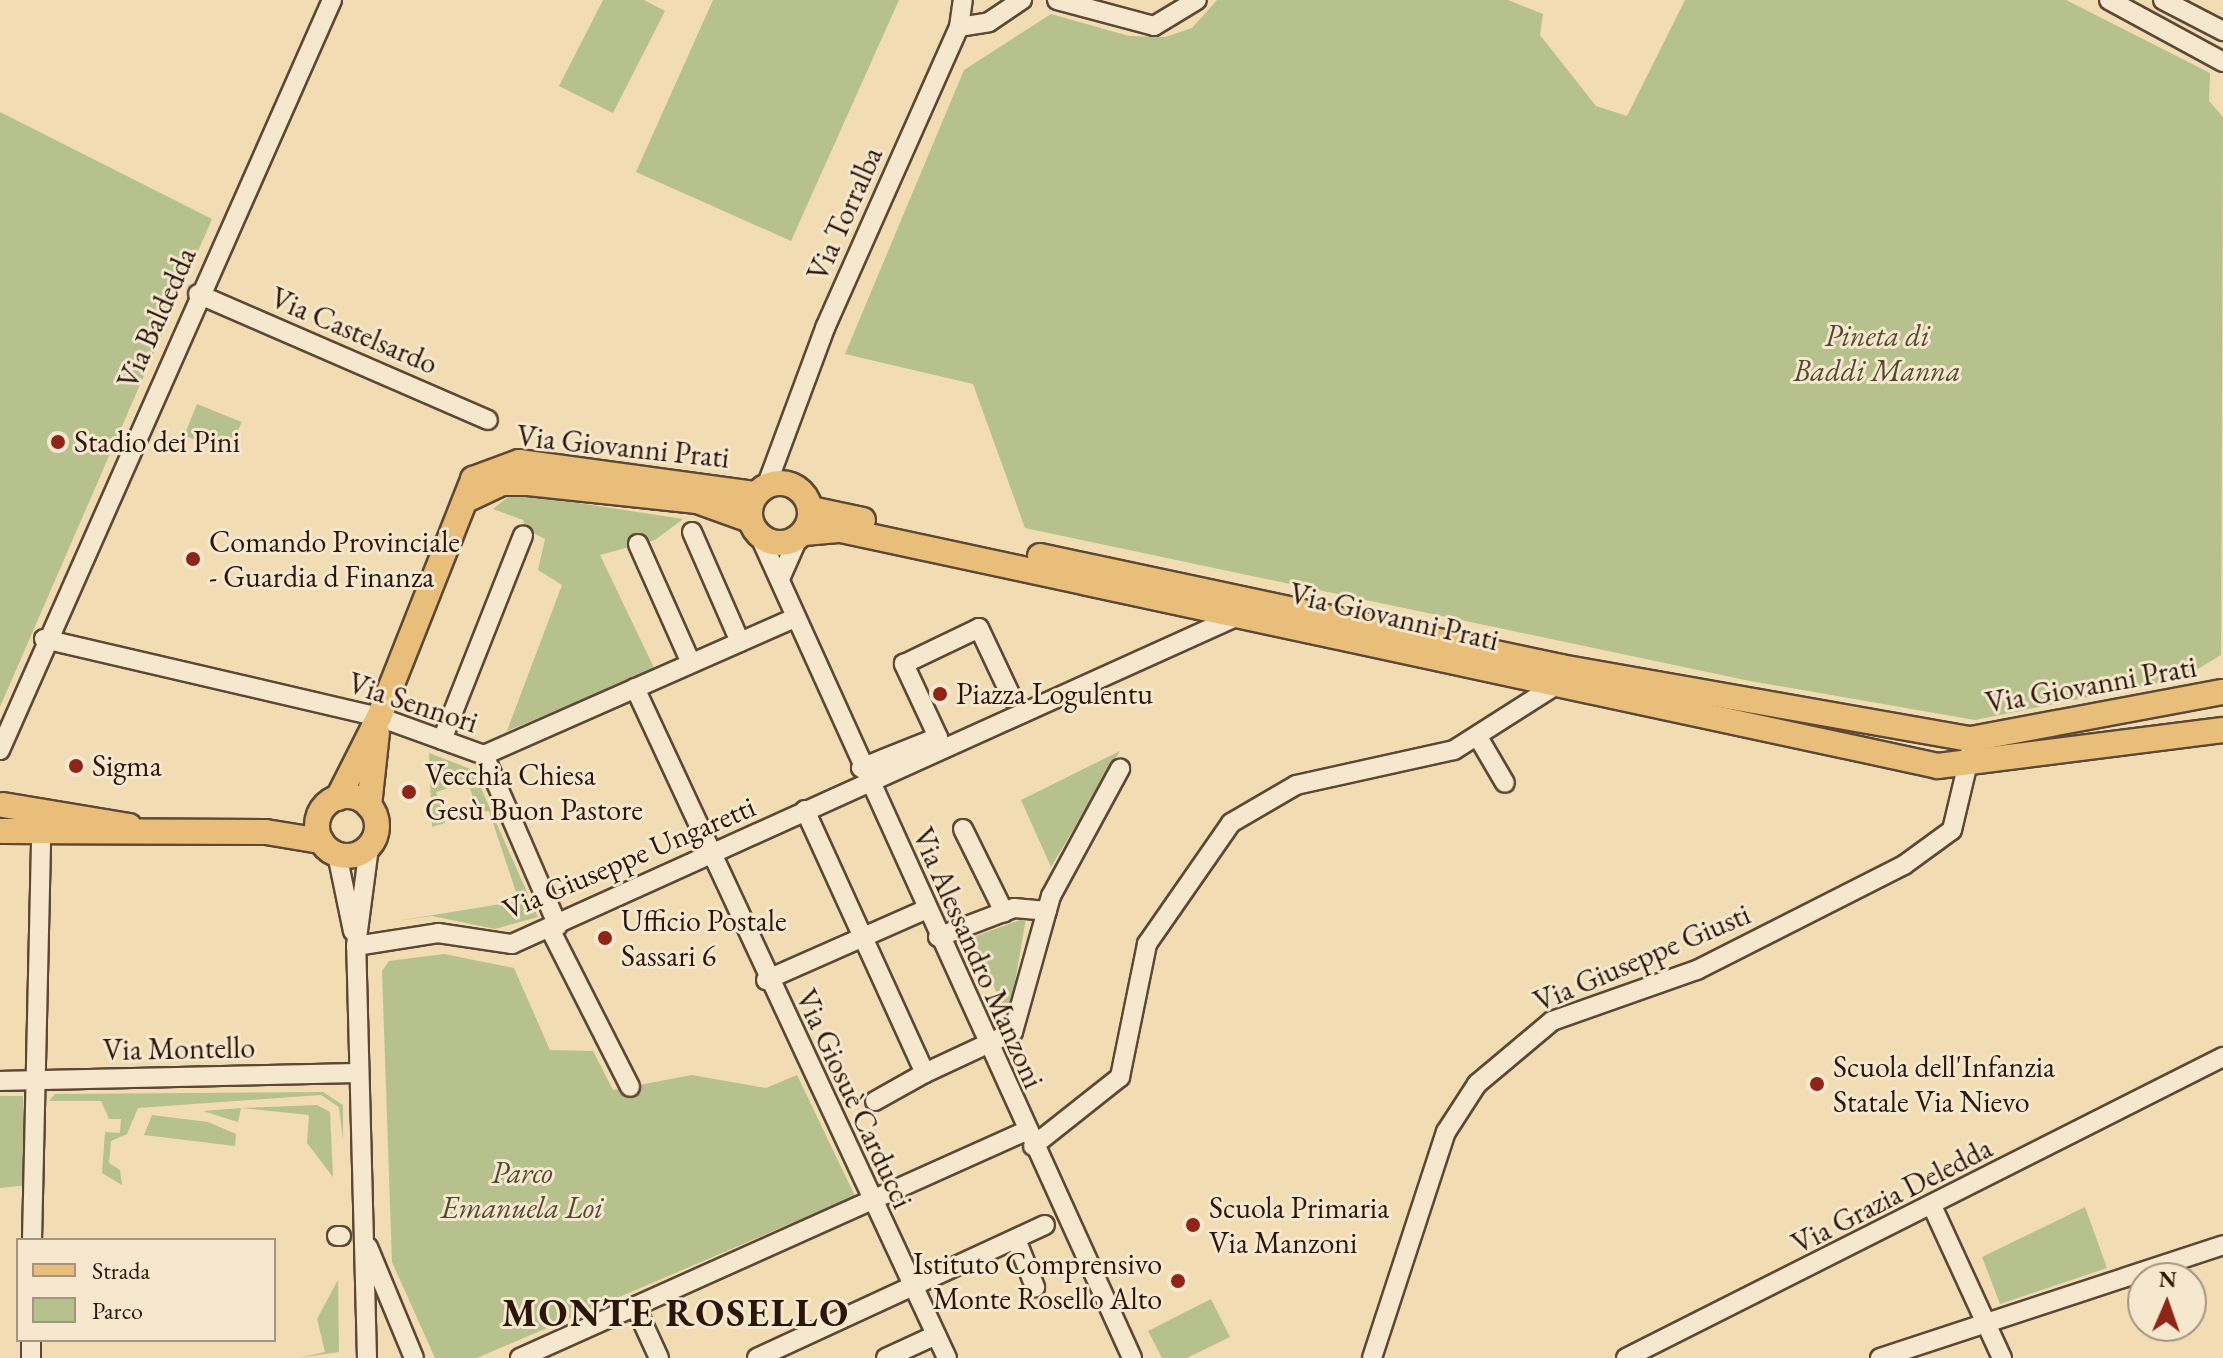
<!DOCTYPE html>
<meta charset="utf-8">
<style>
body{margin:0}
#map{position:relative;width:2223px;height:1358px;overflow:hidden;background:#f1dcb3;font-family:"EB Garamond",serif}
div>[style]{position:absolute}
.green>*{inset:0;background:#b7c18e;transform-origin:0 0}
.roads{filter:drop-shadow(2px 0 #5d4735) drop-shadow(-2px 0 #5d4735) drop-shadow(0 2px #5d4735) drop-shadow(0 -2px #5d4735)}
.minor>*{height:18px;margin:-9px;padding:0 9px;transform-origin:9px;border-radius:9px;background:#f6e8ce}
.major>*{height:24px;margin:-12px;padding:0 12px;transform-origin:12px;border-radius:12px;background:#e8be7a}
.major>.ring{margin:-12px;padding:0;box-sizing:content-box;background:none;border:24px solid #e8be7a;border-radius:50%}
.dots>*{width:22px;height:22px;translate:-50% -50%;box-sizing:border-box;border:4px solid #f6e8ce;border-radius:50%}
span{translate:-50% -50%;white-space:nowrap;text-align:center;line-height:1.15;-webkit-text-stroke:6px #f6e8ce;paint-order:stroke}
.street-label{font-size:30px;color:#2c150b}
.park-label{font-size:30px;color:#564932;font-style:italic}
.poi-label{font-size:30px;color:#2c150b}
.left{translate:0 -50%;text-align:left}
.right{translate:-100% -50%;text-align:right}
.district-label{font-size:38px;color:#2c150b;font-weight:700;letter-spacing:2px}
.legend{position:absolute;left:16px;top:1238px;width:260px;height:104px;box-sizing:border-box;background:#f6e8ce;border:2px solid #a59480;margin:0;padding:10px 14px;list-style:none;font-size:24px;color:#2c150b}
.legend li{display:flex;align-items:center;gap:16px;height:40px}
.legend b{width:40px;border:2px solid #a59480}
.north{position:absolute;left:2127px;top:1262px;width:80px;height:80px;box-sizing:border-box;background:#f6e8ce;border:2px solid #a59480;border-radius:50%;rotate:2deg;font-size:22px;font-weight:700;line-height:32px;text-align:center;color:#2c150b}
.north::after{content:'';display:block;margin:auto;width:28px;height:36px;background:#8f2418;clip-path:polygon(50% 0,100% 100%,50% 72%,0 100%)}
</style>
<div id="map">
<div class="green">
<i style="clip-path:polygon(603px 0,644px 0,665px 11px,613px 113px,559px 86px)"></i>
<i style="clip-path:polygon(713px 0,899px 0,791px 241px,636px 172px)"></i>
<i style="clip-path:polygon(1217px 0,1508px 0,1543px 14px,1540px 35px,1596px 106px,1627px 116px,1685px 0,2066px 0,2210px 73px,2209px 101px,2223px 117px,2221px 655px,2183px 678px,1975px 720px,1750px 681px,1025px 528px,973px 384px,845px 354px,964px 70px,1051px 14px,1129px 36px,1165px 37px,1192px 28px)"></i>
<i style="clip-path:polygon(0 112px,212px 219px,0 707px)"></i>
<i style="left:197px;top:404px;width:48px;height:34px;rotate:22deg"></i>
<i style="clip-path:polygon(513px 493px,683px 519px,655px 540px,600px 555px,655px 670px,507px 731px,562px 585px,538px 570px,545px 539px,525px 529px,523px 520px,493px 509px)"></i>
<i style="clip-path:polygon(1120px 751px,1051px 867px,1021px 800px)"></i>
<i style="clip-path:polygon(429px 753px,473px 770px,538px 917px,495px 929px,432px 916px,397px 921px,519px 901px,489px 811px,478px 812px,468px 782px,436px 792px,445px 823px,432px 827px)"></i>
<i style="clip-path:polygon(1026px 918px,1011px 1005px,1003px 1008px,973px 937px)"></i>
<i style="clip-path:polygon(444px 954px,514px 968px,550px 1050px,593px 1051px,613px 1090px,692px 1075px,766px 1088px,797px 1075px,855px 1196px,477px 1358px,435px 1358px,392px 1262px,382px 971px,389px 961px)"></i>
<i style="clip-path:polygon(323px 1092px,343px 1105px,343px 1140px,339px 1107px,321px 1095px,138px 1108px,127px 1134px,111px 1141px,109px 1163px,120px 1170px,122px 1185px,102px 1173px,105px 1132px,120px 1133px,121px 1119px,109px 1119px,101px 1101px,49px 1101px,55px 1094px)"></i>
<i style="clip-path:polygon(0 1096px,23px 1096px,28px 1185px,0 1188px)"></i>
<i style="clip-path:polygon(317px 1105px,330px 1112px,333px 1177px,307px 1143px,309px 1115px,241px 1108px,238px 1122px,203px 1111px,240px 1108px)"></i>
<i style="clip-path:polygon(152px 1115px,208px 1122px,236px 1134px,235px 1146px,144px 1135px)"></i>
<i style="clip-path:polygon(2085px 1207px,2107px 1268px,2000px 1304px,1982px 1257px)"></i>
<i style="clip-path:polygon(338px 1280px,339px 1352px,298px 1358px,325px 1352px,317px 1319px)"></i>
<i style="clip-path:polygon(1211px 1299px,1230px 1337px,1187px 1358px,1162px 1358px,1148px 1331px)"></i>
</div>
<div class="roads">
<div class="minor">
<i style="left:1057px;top:0;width:100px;rotate:15deg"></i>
<i style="left:1154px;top:26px;width:50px;rotate:-31.2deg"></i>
<i style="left:2109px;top:0;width:130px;rotate:28.5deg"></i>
<i style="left:2163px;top:0;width:68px;rotate:27.3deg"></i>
<i style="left:959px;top:27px;width:30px;rotate:-9deg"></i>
<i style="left:989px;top:22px;width:40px;rotate:-34deg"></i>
<i style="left:198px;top:294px;width:316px;rotate:23.5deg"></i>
<i style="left:766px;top:487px;width:170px;rotate:-69.6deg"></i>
<i style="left:825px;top:328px;width:329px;rotate:-66deg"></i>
<i style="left:959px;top:27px;width:27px;rotate:-82deg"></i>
<i style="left:692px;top:532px;width:120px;rotate:66.4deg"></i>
<i style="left:760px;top:537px;width:901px;rotate:65.62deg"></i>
<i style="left:638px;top:544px;width:130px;rotate:66deg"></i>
<i style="left:780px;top:579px;width:45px;rotate:-66.3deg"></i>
<i style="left:44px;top:639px;width:344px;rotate:13.1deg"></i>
<i style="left:379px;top:717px;width:112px;rotate:19.9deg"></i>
<i style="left:484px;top:755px;width:337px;rotate:-23.8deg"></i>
<i style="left:635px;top:688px;width:739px;rotate:65.03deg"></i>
<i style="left:1478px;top:737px;width:53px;rotate:59.6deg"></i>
<i style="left:442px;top:740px;width:220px;rotate:-68.4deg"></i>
<i style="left:0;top:750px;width:820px;rotate:-66.12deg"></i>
<i style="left:484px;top:755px;width:186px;rotate:66.6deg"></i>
<i style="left:861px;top:768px;width:83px;rotate:-21.9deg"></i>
<i style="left:938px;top:737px;width:81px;rotate:-115deg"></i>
<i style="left:904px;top:664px;width:83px;rotate:-25.6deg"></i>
<i style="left:979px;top:628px;width:77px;rotate:64.8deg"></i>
<i style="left:805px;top:810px;width:289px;rotate:65.5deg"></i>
<i style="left:925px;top:1073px;width:97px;rotate:-25deg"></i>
<i style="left:1013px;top:1032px;width:141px;rotate:-74.4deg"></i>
<i style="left:1051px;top:896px;width:145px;rotate:-61.5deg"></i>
<i style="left:963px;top:829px;width:93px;rotate:63.7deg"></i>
<i style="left:337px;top:854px;width:79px;rotate:78.3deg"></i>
<i style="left:550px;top:929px;width:177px;rotate:63.1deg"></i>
<i style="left:938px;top:937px;width:81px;rotate:-20.9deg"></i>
<i style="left:1014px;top:908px;width:33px;rotate:5deg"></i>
<i style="left:356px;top:946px;width:83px;rotate:-9deg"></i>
<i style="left:438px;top:933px;width:75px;rotate:8.5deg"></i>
<i style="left:512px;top:944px;width:799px;rotate:-24.32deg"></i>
<i style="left:766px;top:980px;width:174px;rotate:-23.8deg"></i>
<i style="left:0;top:1081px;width:359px;rotate:-1.3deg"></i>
<i style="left:875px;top:1101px;width:57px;rotate:-29.2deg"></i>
<i style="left:1033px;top:1146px;width:111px;rotate:-38.4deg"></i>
<i style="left:1120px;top:1077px;width:136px;rotate:-78.5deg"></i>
<i style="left:1147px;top:944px;width:147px;rotate:-55.2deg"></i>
<i style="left:1231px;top:823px;width:75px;rotate:-30.3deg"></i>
<i style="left:1296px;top:785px;width:162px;rotate:-12.5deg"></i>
<i style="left:1454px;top:750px;width:117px;rotate:-32.5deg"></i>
<i style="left:1933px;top:1208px;width:165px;rotate:65.3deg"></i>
<i style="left:337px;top:1236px;width:4px"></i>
<i style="left:1016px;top:1239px;width:52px;rotate:68.4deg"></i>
<i style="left:32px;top:1240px;width:408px;rotate:-88.7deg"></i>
<i style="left:368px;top:1247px;width:120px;rotate:67.5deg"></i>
<i style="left:636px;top:1308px;width:55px;rotate:65.3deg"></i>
<i style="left:31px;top:1358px;width:18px;rotate:-90deg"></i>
<i style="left:367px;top:1358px;width:412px;rotate:-91.5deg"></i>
<i style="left:356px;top:946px;width:100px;rotate:-82.5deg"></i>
<i style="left:520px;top:1358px;width:555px;rotate:-24.16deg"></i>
<i style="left:757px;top:1358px;width:317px;rotate:-24.8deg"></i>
<i style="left:886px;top:1358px;width:55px;rotate:-24.7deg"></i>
<i style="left:1372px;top:1358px;width:238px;rotate:-71.9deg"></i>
<i style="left:1446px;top:1132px;width:57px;rotate:-57.1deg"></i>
<i style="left:1477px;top:1084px;width:98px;rotate:-40deg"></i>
<i style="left:1552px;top:1021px;width:154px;rotate:-19.4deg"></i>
<i style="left:1697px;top:970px;width:232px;rotate:-26.9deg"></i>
<i style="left:1904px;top:865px;width:59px;rotate:-36.1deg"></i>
<i style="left:1952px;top:830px;width:82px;rotate:-76.6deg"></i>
<i style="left:1626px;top:1358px;width:669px;rotate:-26.76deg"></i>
<i style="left:1880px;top:1358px;width:361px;rotate:-18.2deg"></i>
</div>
<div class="major">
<i class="ring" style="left:750px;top:483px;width:36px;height:36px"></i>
<i style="left:468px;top:499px;width:38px;rotate:-25deg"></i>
<i style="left:502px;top:483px;width:26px"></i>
<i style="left:528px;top:483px;width:170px;rotate:6.1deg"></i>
<i style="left:697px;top:501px;width:56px;rotate:19.7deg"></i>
<i style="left:811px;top:509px;width:53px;rotate:11.9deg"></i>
<i style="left:804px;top:533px;width:37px;rotate:-5deg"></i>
<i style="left:841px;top:530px;width:1122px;rotate:12.14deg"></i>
<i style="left:1938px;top:766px;width:287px;rotate:-7.2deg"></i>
<i style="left:1040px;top:556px;width:533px;rotate:12.03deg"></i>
<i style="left:1561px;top:667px;width:416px;rotate:10deg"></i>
<i style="left:1971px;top:739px;width:256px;rotate:-10.6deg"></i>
<i class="ring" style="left:317px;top:796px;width:36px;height:36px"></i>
<i style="left:338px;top:798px;width:91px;rotate:-63.2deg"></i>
<i style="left:379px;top:717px;width:256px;rotate:-68.4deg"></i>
<i style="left:473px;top:479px;width:49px;rotate:-20.3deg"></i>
<i style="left:519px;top:462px;width:239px;rotate:7.7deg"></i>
<i style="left:3px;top:805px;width:128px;rotate:9.5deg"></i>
<i style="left:369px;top:806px;width:74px;rotate:-83.8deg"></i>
<i style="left:1px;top:831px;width:265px;rotate:0.2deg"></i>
<i style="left:266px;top:832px;width:56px;rotate:9.3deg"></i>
</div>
</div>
<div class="dots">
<i style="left:58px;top:442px;background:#8f2418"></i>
<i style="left:193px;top:559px;background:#8f2418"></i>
<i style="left:940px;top:694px;background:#8f2418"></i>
<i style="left:76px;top:766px;background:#8f2418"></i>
<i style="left:409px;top:792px;background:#8f2418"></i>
<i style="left:605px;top:938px;background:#8f2418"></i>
<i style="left:1817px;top:1084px;background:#8f2418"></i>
<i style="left:1193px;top:1225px;background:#8f2418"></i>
<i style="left:1178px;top:1281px;background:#8f2418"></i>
</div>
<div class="street-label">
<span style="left:845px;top:214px;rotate:-66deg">Via Torralba</span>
<span style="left:157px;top:318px;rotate:-66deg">Via Baldedda</span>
<span style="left:354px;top:331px;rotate:23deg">Via Castelsardo</span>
<span style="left:623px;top:447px;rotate:6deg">Via Giovanni Prati</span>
<span style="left:1394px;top:617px;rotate:13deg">Via Giovanni Prati</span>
<span style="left:2091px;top:685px;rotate:-10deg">Via Giovanni Prati</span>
<span style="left:413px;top:703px;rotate:18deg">Via Sennori</span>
<span style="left:629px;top:858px;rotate:-23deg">Via Giuseppe Ungaretti</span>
<span style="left:978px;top:958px;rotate:66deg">Via Alessandro Manzoni</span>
<span style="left:1642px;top:958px;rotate:-23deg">Via Giuseppe Giusti</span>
<span style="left:179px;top:1049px;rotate:-1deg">Via Montello</span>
<span style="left:854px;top:1099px;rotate:65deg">Via Giosuè Carducci</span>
<span style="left:1892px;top:1196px;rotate:-27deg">Via Grazia Deledda</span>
</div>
<div class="park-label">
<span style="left:1877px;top:353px">Pineta di<br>Baddi Manna</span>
<span style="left:522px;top:1190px">Parco<br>Emanuela Loi</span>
</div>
<div class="poi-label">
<span class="left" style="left:74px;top:442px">Stadio dei Pini</span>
<span class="left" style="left:209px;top:559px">Comando Provinciale<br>- Guardia d Finanza</span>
<span class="left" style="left:956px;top:694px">Piazza Logulentu</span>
<span class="left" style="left:92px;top:766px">Sigma</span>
<span class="left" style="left:425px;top:792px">Vecchia Chiesa<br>Gesù Buon Pastore</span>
<span class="left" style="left:621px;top:938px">Ufficio Postale<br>Sassari 6</span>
<span class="left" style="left:1833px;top:1084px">Scuola dell'Infanzia<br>Statale Via Nievo</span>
<span class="left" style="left:1209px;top:1225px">Scuola Primaria<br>Via Manzoni</span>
<span class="right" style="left:1162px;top:1281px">Istituto Comprensivo<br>Monte Rosello Alto</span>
</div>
<div class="district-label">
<span style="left:676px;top:1313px">MONTE ROSELLO</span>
</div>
<ul class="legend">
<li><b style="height:10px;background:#e8be7a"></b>Strada</li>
<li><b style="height:22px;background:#b7c18e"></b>Parco</li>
</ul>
<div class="north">N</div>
</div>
